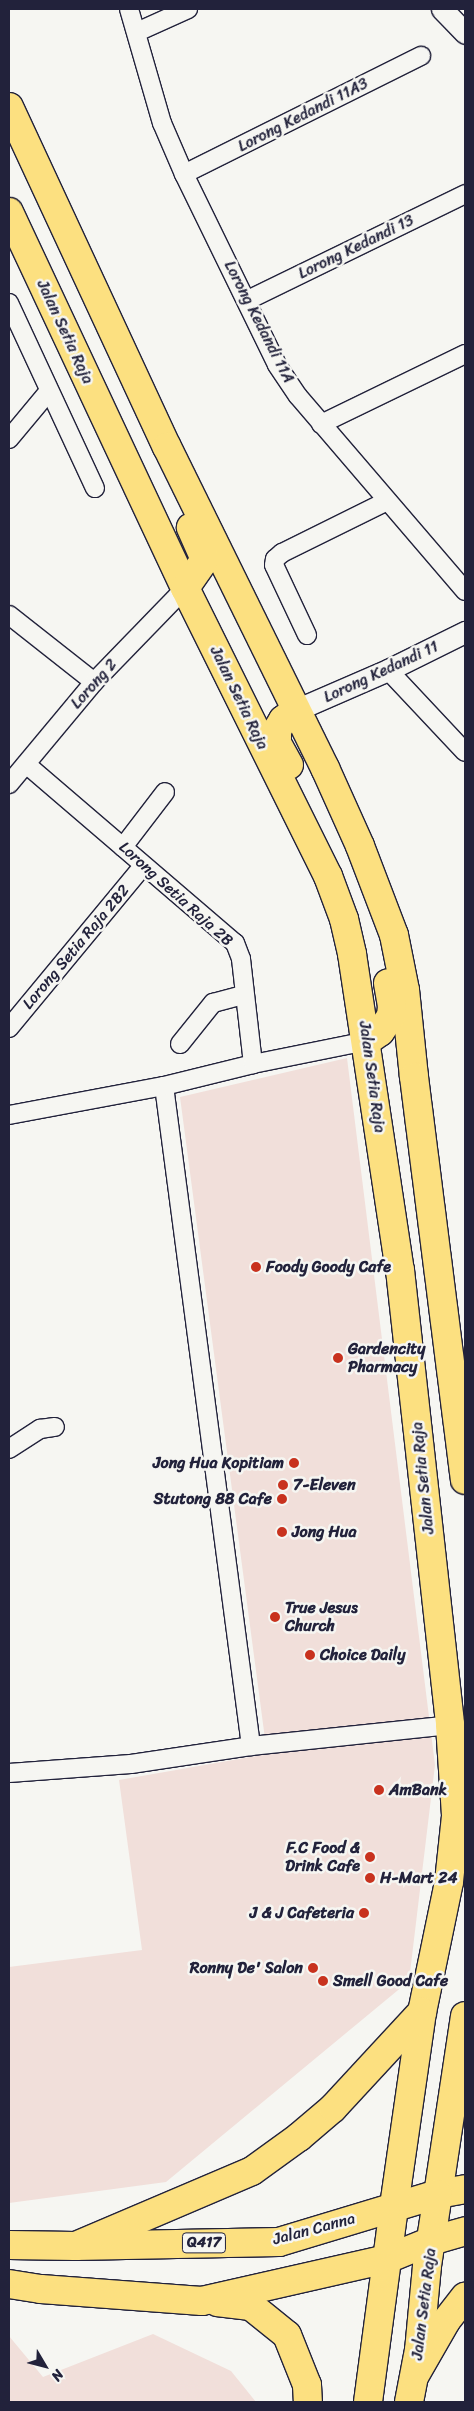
<!DOCTYPE html>
<style>
body{margin:0}
#map{position:relative;width:474px;height:2411px;overflow:hidden;background:#f6f6f2;font-family:Sriracha,sans-serif}
div>[style]{position:absolute}
.built>*{inset:0;background:#f1dfda}
.roads{filter:drop-shadow(1px 0 #22223b) drop-shadow(-1px 0 #22223b) drop-shadow(0 1px #22223b) drop-shadow(0 -1px #22223b)}
.minor>*{height:18px;margin:-9px;padding:0 9px;transform-origin:9px;border-radius:9px;background:#f6f6f2}
.tertiary>*{height:21px;margin:-10.5px;padding:0 10.5px;transform-origin:10.5px;border-radius:10.5px;background:#f6f6f2}
.primary>*{height:28px;margin:-14px;padding:0 14px;transform-origin:14px;border-radius:14px;background:#fce080}
.trunk>*{height:28px;margin:-14px;padding:0 14px;transform-origin:14px;border-radius:14px;background:#fce080}
.dots>*{width:14px;height:14px;translate:-50% -50%;box-sizing:border-box;border:2px solid #f6f6f2;border-radius:50%}
span{translate:-50% -50%;white-space:nowrap;text-align:center;line-height:1.15;-webkit-text-stroke:5px #f6f6f2;paint-order:stroke}
.shield-label span{padding:1px 4px;background:#f6f6f2;border:1px solid;border-radius:4px;-webkit-text-stroke-width:0}
.shield-label{font-size:15px;color:#22223b;font-weight:700}
.street-label{font-size:16px;color:#22223b}
.poi-label{font-size:16px;color:#22223b;font-weight:700}
.left{translate:0 -50%;text-align:left}
.right{translate:-100% -50%;text-align:right}
.frame{position:absolute;inset:0;border:10px solid #22223b;pointer-events:none}
.north{position:absolute;left:20px;top:2341px;width:50px;height:50px;-webkit-text-stroke:4px #f6f6f2;paint-order:stroke;rotate:127deg;font-size:14px;font-weight:700;line-height:20px;text-align:center;color:#22223b}
.north::after{content:'';display:block;margin:auto;width:18px;height:22px;background:#22223b;clip-path:polygon(50% 0,100% 100%,50% 72%,0 100%)}
</style>
<div id="map">
<div class="built">
<i style="clip-path:polygon(347px 1058px,435px 1765px,409px 1981px,166px 2182px,9px 2203px,9px 1967px,142px 1950px,119px 1780px,267px 1754px,180px 1097px)"></i>
<i style="clip-path:polygon(153px 2334px,231px 2371px,256px 2402px,9px 2402px,9px 2336px,43px 2377px)"></i>
</div>
<div class="roads">
<div class="minor">
<i style="left:129px;top:9px;width:119px;rotate:73.9deg"></i>
<i style="left:162px;top:123px;width:56px;rotate:66.7deg"></i>
<i style="left:184px;top:174px;width:212px;rotate:64deg"></i>
<i style="left:277px;top:365px;width:37px;rotate:56deg"></i>
<i style="left:298px;top:396px;width:257px;rotate:49.4deg"></i>
<i style="left:137px;top:32px;width:56px;rotate:-24.3deg"></i>
<i style="left:184px;top:174px;width:265px;rotate:-26.5deg"></i>
<i style="left:248px;top:300px;width:242px;rotate:-26deg"></i>
<i style="left:9px;top:303px;width:204px;rotate:65.1deg"></i>
<i style="left:321px;top:424px;width:160px;rotate:-25.9deg"></i>
<i style="left:9px;top:439px;width:62px;rotate:-50.2deg"></i>
<i style="left:9px;top:615px;width:108px;rotate:38.2deg"></i>
<i style="left:307px;top:635px;width:77px;rotate:-115.2deg"></i>
<i style="left:274px;top:565px;width:6px;rotate:-81deg"></i>
<i style="left:275px;top:559px;width:9px;rotate:-41deg"></i>
<i style="left:282px;top:553px;width:117px;rotate:-26.3deg"></i>
<i style="left:388px;top:670px;width:112px;rotate:46.8deg"></i>
<i style="left:26px;top:764px;width:275px;rotate:40.6deg"></i>
<i style="left:235px;top:943px;width:17px;rotate:69deg"></i>
<i style="left:241px;top:959px;width:106px;rotate:83.5deg"></i>
<i style="left:9px;top:784px;width:133px;rotate:-50.2deg"></i>
<i style="left:94px;top:682px;width:131px;rotate:-45.9deg"></i>
<i style="left:123px;top:847px;width:69px;rotate:-52.6deg"></i>
<i style="left:9px;top:1028px;width:210px;rotate:-50.4deg"></i>
<i style="left:180px;top:1044px;width:53px;rotate:-51.2deg"></i>
<i style="left:213px;top:1003px;width:31px;rotate:-15deg"></i>
<i style="left:164px;top:1086px;width:666px;rotate:82.49deg"></i>
<i style="left:9px;top:1115px;width:158px;rotate:-10.6deg"></i>
<i style="left:164px;top:1086px;width:92px;rotate:-13.9deg"></i>
<i style="left:253px;top:1064px;width:116px;rotate:-11.4deg"></i>
<i style="left:9px;top:1449px;width:37px;rotate:-33deg"></i>
<i style="left:40px;top:1429px;width:15px;rotate:-8deg"></i>
<i style="left:9px;top:1773px;width:122px;rotate:-4.2deg"></i>
<i style="left:131px;top:1764px;width:121px;rotate:-8.5deg"></i>
<i style="left:251px;top:1746px;width:200px;rotate:-6deg"></i>
</div>
<div class="tertiary">
<i style="left:442px;top:9px;width:33px;rotate:46deg"></i>
<i style="left:296px;top:710px;width:100px;rotate:-23.5deg"></i>
<i style="left:388px;top:670px;width:86px;rotate:-26.3deg"></i>
</div>
<div class="primary">
<i style="left:9px;top:107px;width:375px;rotate:65.1deg"></i>
<i style="left:167px;top:447px;width:358px;rotate:63.8deg"></i>
<i style="left:325px;top:768px;width:85px;rotate:65.8deg"></i>
<i style="left:360px;top:846px;width:95px;rotate:69.1deg"></i>
<i style="left:394px;top:935px;width:56px;rotate:78.7deg"></i>
<i style="left:405px;top:990px;width:87px;rotate:84.1deg"></i>
<i style="left:414px;top:1077px;width:406px;rotate:82.8deg"></i>
<i style="left:9px;top:212px;width:415px;rotate:64.9deg"></i>
<i style="left:185px;top:588px;width:322px;rotate:63.6deg"></i>
<i style="left:328px;top:876px;width:46px;rotate:69.6deg"></i>
<i style="left:344px;top:919px;width:36px;rotate:77deg"></i>
<i style="left:352px;top:954px;width:320px;rotate:81.4deg"></i>
<i style="left:400px;top:1270px;width:458px;rotate:83.7deg"></i>
<i style="left:450px;top:1725px;width:91px;rotate:86.2deg"></i>
<i style="left:456px;top:1816px;width:66px;rotate:96.1deg"></i>
<i style="left:449px;top:1882px;width:133px;rotate:101.7deg"></i>
<i style="left:422px;top:2012px;width:197px;rotate:98.2deg"></i>
<i style="left:185px;top:588px;width:32px;rotate:-55deg"></i>
<i style="left:203px;top:562px;width:7px;rotate:-90deg"></i>
<i style="left:203px;top:555px;width:30px;rotate:-114deg"></i>
<i style="left:289px;top:765px;width:25px;rotate:-119deg"></i>
<i style="left:277px;top:743px;width:13px;rotate:-90deg"></i>
<i style="left:277px;top:730px;width:12px;rotate:-59deg"></i>
<i style="left:283px;top:720px;width:16px;rotate:-38deg"></i>
<i style="left:367px;top:1041px;width:16px;rotate:-35deg"></i>
<i style="left:380px;top:1032px;width:19px;rotate:-55deg"></i>
<i style="left:391px;top:1016px;width:10px;rotate:-84deg"></i>
<i style="left:392px;top:1006px;width:23px;rotate:-100deg"></i>
<i style="left:465px;top:2016px;width:180px;rotate:98.6deg"></i>
<i style="left:438px;top:2194px;width:27px;rotate:-10deg"></i>
<i style="left:431px;top:2241px;width:35px;rotate:-16deg"></i>
<i style="left:76px;top:2246px;width:191px;rotate:-23.1deg"></i>
<i style="left:252px;top:2171px;width:58px;rotate:-35.9deg"></i>
<i style="left:299px;top:2137px;width:45px;rotate:-40.5deg"></i>
<i style="left:333px;top:2108px;width:131px;rotate:-47.2deg"></i>
<i style="left:415px;top:2375px;width:62px;rotate:-60.1deg"></i>
<i style="left:446px;top:2321px;width:31px;rotate:-52deg"></i>
</div>
<div class="trunk">
<i style="left:9px;top:2245px;width:66px;rotate:0.9deg"></i>
<i style="left:75px;top:2246px;width:204px;rotate:-1.1deg"></i>
<i style="left:279px;top:2242px;width:166px;rotate:-16.8deg"></i>
<i style="left:438px;top:2194px;width:73px;rotate:98.7deg"></i>
<i style="left:427px;top:2266px;width:84px;rotate:95.4deg"></i>
<i style="left:419px;top:2350px;width:53px;rotate:100.9deg"></i>
<i style="left:9px;top:2284px;width:32px;rotate:9deg"></i>
<i style="left:41px;top:2289px;width:161px;rotate:4.3deg"></i>
<i style="left:202px;top:2301px;width:190px;rotate:-12.8deg"></i>
<i style="left:387px;top:2259px;width:48px;rotate:-22.2deg"></i>
<i style="left:217px;top:2302px;width:34px;rotate:7deg"></i>
<i style="left:251px;top:2306px;width:46px;rotate:38.9deg"></i>
<i style="left:287px;top:2335px;width:54px;rotate:68.2deg"></i>
<i style="left:307px;top:2385px;width:17px;rotate:87deg"></i>
<i style="left:368px;top:2402px;width:197px;rotate:-82.4deg"></i>
</div>
</div>
<div class="dots">
<i style="left:256px;top:1267px;background:#c8321e"></i>
<i style="left:338px;top:1358px;background:#c8321e"></i>
<i style="left:294px;top:1463px;background:#c8321e"></i>
<i style="left:283px;top:1485px;background:#c8321e"></i>
<i style="left:282px;top:1499px;background:#c8321e"></i>
<i style="left:282px;top:1532px;background:#c8321e"></i>
<i style="left:275px;top:1617px;background:#c8321e"></i>
<i style="left:310px;top:1655px;background:#c8321e"></i>
<i style="left:379px;top:1790px;background:#c8321e"></i>
<i style="left:370px;top:1857px;background:#c8321e"></i>
<i style="left:370px;top:1878px;background:#c8321e"></i>
<i style="left:364px;top:1913px;background:#c8321e"></i>
<i style="left:313px;top:1968px;background:#c8321e"></i>
<i style="left:323px;top:1981px;background:#c8321e"></i>
</div>
<div class="shield-label">
<span style="left:204px;top:2243px">Q417</span>
</div>
<div class="street-label">
<span style="left:303px;top:115px;rotate:-27deg">Lorong Kedandi 11A3</span>
<span style="left:356px;top:247px;rotate:-26deg">Lorong Kedandi 13</span>
<span style="left:259px;top:322px;rotate:63deg">Lorong Kedandi 11A</span>
<span style="left:65px;top:332px;rotate:65deg">Jalan Setia Raja</span>
<span style="left:381px;top:672px;rotate:-25deg">Lorong Kedandi 11</span>
<span style="left:94px;top:684px;rotate:-48deg">Lorong 2</span>
<span style="left:239px;top:698px;rotate:64deg">Jalan Setia Raja</span>
<span style="left:176px;top:894px;rotate:42deg">Lorong Setia Raja 2B</span>
<span style="left:76px;top:947px;rotate:-50deg">Lorong Setia Raja 2B2</span>
<span style="left:372px;top:1077px;rotate:82deg">Jalan Setia Raja</span>
<span style="left:423px;top:1478px;rotate:-96deg">Jalan Setia Raja</span>
<span style="left:314px;top:2229px;rotate:-15deg">Jalan Canna</span>
<span style="left:424px;top:2304px;rotate:-83deg">Jalan Setia Raja</span>
</div>
<div class="poi-label">
<span class="left" style="left:266px;top:1267px">Foody Goody Cafe</span>
<span class="left" style="left:348px;top:1358px">Gardencity<br>Pharmacy</span>
<span class="right" style="left:284px;top:1463px">Jong Hua Kopitiam</span>
<span class="left" style="left:293px;top:1485px">7-Eleven</span>
<span class="right" style="left:272px;top:1499px">Stutong 88 Cafe</span>
<span class="left" style="left:292px;top:1532px">Jong Hua</span>
<span class="left" style="left:285px;top:1617px">True Jesus<br>Church</span>
<span class="left" style="left:320px;top:1655px">Choice Daily</span>
<span class="left" style="left:389px;top:1790px">AmBank</span>
<span class="right" style="left:360px;top:1857px">F.C Food &amp;<br>Drink Cafe</span>
<span class="left" style="left:380px;top:1878px">H-Mart 24</span>
<span class="right" style="left:354px;top:1913px">J &amp; J Cafeteria</span>
<span class="right" style="left:303px;top:1968px">Ronny De' Salon</span>
<span class="left" style="left:333px;top:1981px">Smell Good Cafe</span>
</div>
<div class="frame"></div>
<div class="north">N</div>
</div>
